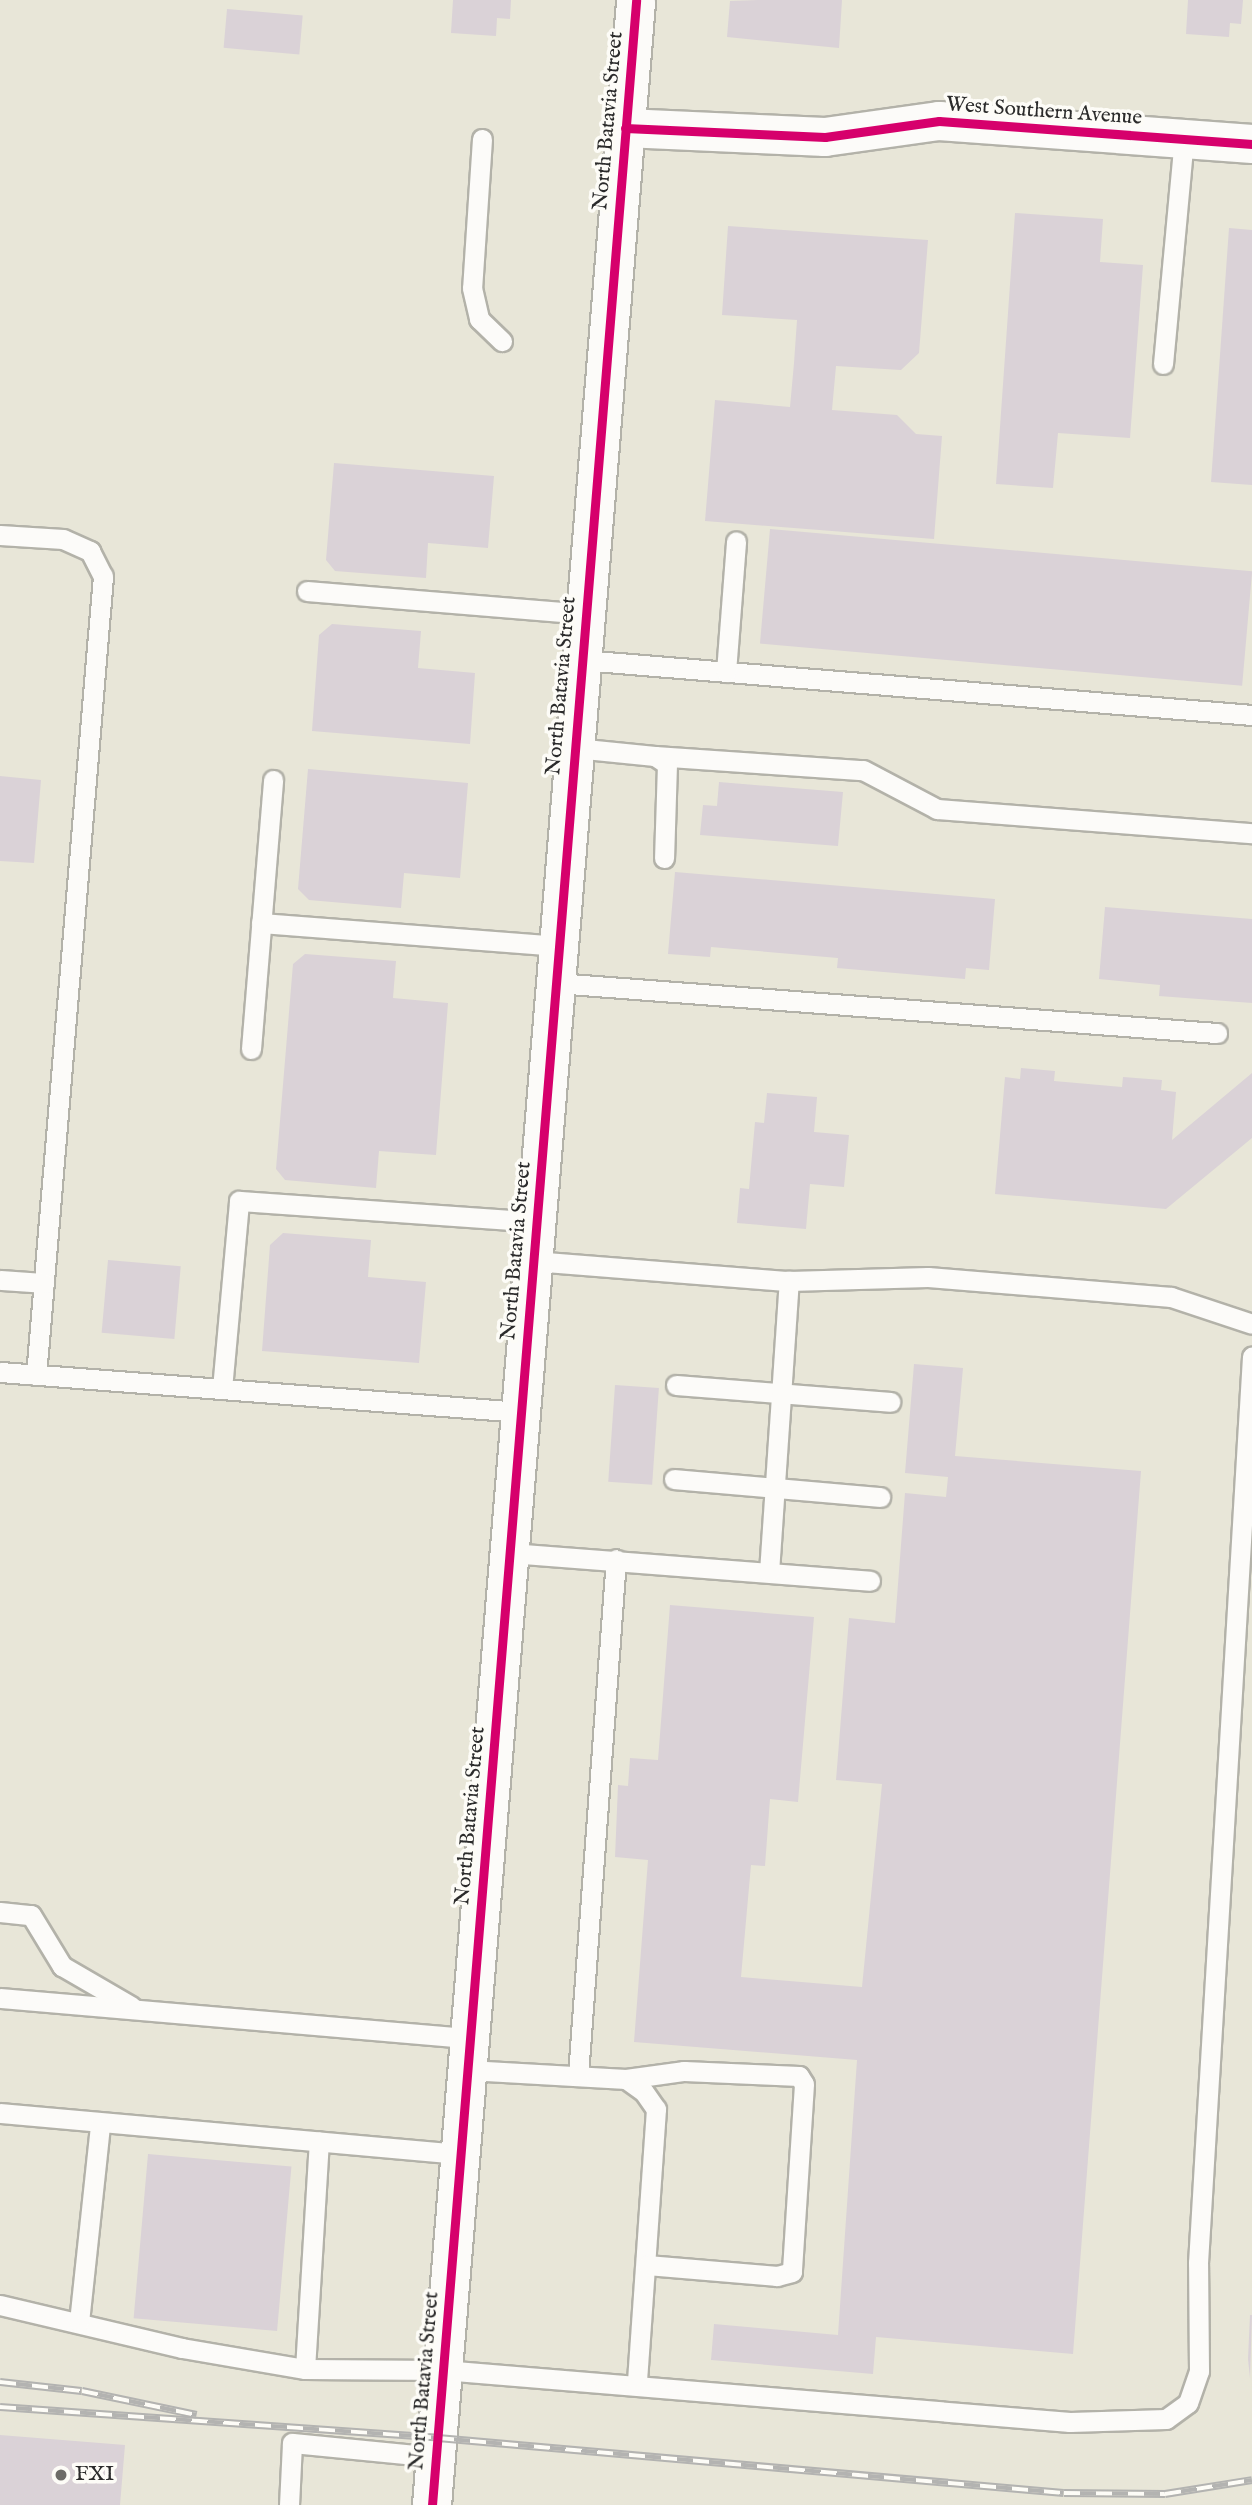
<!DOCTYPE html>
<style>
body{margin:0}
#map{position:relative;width:1252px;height:2505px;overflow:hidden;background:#e8e6d8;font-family:"IM FELL English",serif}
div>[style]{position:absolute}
.building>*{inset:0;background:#dad2d7;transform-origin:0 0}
.roads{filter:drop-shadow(2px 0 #b3b2a9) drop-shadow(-2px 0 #b3b2a9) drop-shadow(0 2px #b3b2a9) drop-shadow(0 -2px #b3b2a9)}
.service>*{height:19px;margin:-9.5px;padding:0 9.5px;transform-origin:9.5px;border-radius:9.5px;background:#fcfbf9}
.minor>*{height:38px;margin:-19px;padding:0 19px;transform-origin:19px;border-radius:19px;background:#fcfbf9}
.secondary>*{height:38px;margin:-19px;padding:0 19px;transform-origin:19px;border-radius:19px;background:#fcfbf9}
.rail>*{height:8px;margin-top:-4px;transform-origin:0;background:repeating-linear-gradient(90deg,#fdfcf7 0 16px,#b3b3b1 0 32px);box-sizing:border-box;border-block:2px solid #b3b3b1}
.cycleway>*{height:9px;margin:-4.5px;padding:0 4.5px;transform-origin:4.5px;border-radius:4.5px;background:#d6006c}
.dots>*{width:19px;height:19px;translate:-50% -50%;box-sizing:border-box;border:4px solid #fdfcf7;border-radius:50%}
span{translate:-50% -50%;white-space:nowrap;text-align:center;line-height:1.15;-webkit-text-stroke:7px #fdfcf7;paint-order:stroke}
.street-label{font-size:21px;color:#2b2b2b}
.poi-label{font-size:21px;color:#2b2b2b}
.left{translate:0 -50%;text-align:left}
</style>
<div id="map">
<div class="building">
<i style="clip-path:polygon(453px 0,511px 0,510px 19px,497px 18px,496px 36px,451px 33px)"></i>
<i style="clip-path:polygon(758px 0,842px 0,839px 48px,727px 37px,730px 1px)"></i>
<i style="clip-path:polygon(1188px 0,1243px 0,1241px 24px,1230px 23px,1229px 37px,1186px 34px)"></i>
<i style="left:227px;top:9px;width:76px;height:39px;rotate:5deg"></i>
<i style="clip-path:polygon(1015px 213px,1103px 219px,1100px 262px,1143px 265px,1130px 438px,1058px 433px,1053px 488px,996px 484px)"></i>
<i style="clip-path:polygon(728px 226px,928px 240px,919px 353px,901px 370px,836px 366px,832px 410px,897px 415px,916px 434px,942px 436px,934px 539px,705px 521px,715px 400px,790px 407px,794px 363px,797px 320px,722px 315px)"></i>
<i style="clip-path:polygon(1229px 228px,1252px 230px,1252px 485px,1211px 482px)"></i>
<i style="clip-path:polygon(334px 463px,494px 476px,488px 548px,428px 543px,426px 578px,335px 571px,326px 560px)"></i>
<i style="left:770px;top:529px;width:484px;height:115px;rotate:5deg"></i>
<i style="clip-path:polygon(332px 624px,421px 631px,418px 668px,475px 673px,470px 744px,312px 731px,319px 635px)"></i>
<i style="clip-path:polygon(308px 769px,468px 783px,460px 878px,404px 873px,401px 908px,309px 900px,298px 889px)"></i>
<i style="clip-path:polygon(0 776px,41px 780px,34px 863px,0 861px)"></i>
<i style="clip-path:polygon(719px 782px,843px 792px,838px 846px,700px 835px,703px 805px,717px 806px)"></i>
<i style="clip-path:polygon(675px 872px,995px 899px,989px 970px,966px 968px,965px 979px,837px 968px,838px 958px,711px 947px,710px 957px,668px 954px)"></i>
<i style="clip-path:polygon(1105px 907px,1252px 919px,1252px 1003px,1159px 996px,1160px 985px,1099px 979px)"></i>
<i style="clip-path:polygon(305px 954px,396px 961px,393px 998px,448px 1003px,436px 1155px,379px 1151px,376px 1188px,285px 1180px,276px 1169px,293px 964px)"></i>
<i style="clip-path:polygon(1021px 1068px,1055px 1071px,1054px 1081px,1122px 1087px,1123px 1077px,1162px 1080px,1161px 1090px,1176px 1092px,1172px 1140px,1252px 1073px,1252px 1138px,1166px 1209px,995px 1194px,1005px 1077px,1020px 1079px)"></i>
<i style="clip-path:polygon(767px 1093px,817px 1097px,814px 1132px,849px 1135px,844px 1187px,810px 1184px,806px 1229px,737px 1223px,740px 1188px,749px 1189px,755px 1122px,764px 1123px)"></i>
<i style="clip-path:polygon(283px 1233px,371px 1240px,368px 1277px,426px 1282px,419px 1363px,262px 1351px,270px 1245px)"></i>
<i style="left:108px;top:1260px;width:73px;height:73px;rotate:5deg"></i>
<i style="clip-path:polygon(914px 1364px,963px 1368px,955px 1456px,1141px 1471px,1073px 2354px,876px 2337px,873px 2374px,711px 2360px,714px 2324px,838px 2335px,857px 2060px,634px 2042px,648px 1860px,615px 1857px,618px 1785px,628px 1786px,630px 1758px,658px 1760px,670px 1605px,814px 1617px,798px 1802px,770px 1799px,765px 1866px,751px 1865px,741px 1977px,862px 1987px,882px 1784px,836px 1780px,849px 1618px,895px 1623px,905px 1493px,946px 1497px,948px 1477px,905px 1473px)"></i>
<i style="left:615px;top:1385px;width:44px;height:97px;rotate:4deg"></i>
<i style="left:148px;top:2154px;width:144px;height:165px;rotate:5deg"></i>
<i style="clip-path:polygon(1250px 2315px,1252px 2315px,1250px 2378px,1248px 2359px)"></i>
<i style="clip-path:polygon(0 2435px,125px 2445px,120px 2505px,0 2505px)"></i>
</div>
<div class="roads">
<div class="service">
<i style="left:482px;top:139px;width:149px;rotate:93.8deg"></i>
<i style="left:472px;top:288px;width:32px;rotate:77deg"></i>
<i style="left:479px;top:319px;width:32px;rotate:44deg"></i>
<i style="left:1163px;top:364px;width:226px;rotate:-84.7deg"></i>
<i style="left:0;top:535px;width:63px;rotate:3.6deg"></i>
<i style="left:63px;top:539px;width:30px;rotate:24deg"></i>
<i style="left:90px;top:551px;width:28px;rotate:63deg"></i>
<i style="left:103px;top:576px;width:802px;rotate:94.79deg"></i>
<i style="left:307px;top:591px;width:280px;rotate:4.7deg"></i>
<i style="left:582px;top:660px;width:672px;rotate:4.69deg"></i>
<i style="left:726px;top:672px;width:131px;rotate:-85.6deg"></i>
<i style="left:575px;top:748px;width:80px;rotate:5.7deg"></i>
<i style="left:655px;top:756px;width:14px;rotate:34deg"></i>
<i style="left:667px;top:764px;width:94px;rotate:91.8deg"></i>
<i style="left:655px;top:756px;width:208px;rotate:3.9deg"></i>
<i style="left:863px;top:770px;width:84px;rotate:27.8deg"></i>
<i style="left:937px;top:809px;width:316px;rotate:4.4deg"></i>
<i style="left:261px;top:923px;width:299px;rotate:4.4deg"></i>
<i style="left:556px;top:983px;width:663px;rotate:4.33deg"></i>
<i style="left:251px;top:1049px;width:270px;rotate:-85.3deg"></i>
<i style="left:533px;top:1261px;width:257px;rotate:4.5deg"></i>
<i style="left:789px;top:1281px;width:139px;rotate:-1.6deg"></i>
<i style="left:928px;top:1277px;width:244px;rotate:4.7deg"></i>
<i style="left:1171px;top:1297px;width:85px;rotate:18.4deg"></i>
<i style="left:0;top:1280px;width:44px;rotate:3.9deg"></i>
<i style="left:0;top:1372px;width:523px;rotate:4.39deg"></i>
<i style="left:676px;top:1385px;width:215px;rotate:4.5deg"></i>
<i style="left:222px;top:1389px;width:189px;rotate:-84.8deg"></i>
<i style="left:239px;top:1201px;width:299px;rotate:4deg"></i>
<i style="left:674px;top:1479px;width:207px;rotate:5deg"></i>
<i style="left:510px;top:1553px;width:361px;rotate:4.4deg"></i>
<i style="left:769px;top:1572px;width:292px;rotate:-86.1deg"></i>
<i style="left:0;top:1912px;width:31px;rotate:6deg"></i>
<i style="left:31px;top:1915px;width:60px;rotate:58.7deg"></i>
<i style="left:62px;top:1966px;width:80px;rotate:30.1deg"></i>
<i style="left:0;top:1998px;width:473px;rotate:4.9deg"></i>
<i style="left:468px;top:2070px;width:158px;rotate:3.3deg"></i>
<i style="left:626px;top:2079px;width:22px;rotate:36deg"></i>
<i style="left:644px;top:2092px;width:21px;rotate:55deg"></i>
<i style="left:656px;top:2109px;width:276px;rotate:94deg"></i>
<i style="left:578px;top:2075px;width:517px;rotate:-85.79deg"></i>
<i style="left:626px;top:2079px;width:59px;rotate:-7.9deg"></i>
<i style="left:684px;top:2071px;width:115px;rotate:2.5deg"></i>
<i style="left:799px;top:2076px;width:9px;rotate:58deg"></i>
<i style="left:804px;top:2084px;width:188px;rotate:93.7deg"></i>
<i style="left:792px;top:2272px;width:16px;rotate:165deg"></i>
<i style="left:777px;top:2276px;width:130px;rotate:-175.2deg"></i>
<i style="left:0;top:2113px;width:463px;rotate:5.1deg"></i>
<i style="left:0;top:2305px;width:187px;rotate:13.3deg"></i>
<i style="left:182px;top:2348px;width:125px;rotate:9.7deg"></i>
<i style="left:305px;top:2369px;width:138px;rotate:0.4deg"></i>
<i style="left:443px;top:2370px;width:629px;rotate:4.74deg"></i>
<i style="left:1070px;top:2422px;width:96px;rotate:-1.8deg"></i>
<i style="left:1166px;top:2419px;width:27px;rotate:-36deg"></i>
<i style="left:1188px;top:2403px;width:34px;rotate:-71deg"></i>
<i style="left:1199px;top:2371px;width:108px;rotate:-90.5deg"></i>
<i style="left:1198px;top:2263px;width:908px;rotate:-86.59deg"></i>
<i style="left:79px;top:2322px;width:199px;rotate:-83.9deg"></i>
<i style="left:305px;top:2369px;width:228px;rotate:-86.5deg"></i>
<i style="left:289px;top:2505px;width:62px;rotate:-87.2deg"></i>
<i style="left:292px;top:2443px;width:145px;rotate:5.6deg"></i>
</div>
<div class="minor">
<i style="left:625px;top:128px;width:200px;rotate:2.6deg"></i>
<i style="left:825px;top:137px;width:115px;rotate:-8deg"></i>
<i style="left:939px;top:121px;width:314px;rotate:4.2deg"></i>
</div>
<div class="secondary">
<i style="left:432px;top:2505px;width:2513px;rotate:-85.34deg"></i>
</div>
</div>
<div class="rail">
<i style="left:0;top:2382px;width:82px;rotate:6.3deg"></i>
<i style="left:82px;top:2391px;width:117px;rotate:11.8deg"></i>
<i style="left:0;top:2407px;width:439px;rotate:4deg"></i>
<i style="left:438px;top:2438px;width:628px;rotate:5.02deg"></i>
<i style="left:1064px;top:2493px;width:101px;rotate:0.6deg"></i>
<i style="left:1165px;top:2494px;width:88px;rotate:-9.1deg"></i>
</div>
<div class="cycleway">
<i style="left:625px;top:128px;width:200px;rotate:2.6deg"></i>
<i style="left:825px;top:137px;width:115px;rotate:-8deg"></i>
<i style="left:939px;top:121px;width:314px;rotate:4.2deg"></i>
<i style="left:432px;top:2505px;width:2513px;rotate:-85.34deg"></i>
</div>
<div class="dots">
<i style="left:61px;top:2475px;background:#6d6c68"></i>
</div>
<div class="street-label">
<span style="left:1044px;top:112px;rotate:4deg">West Southern Avenue</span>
<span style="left:609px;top:121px;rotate:-85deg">North Batavia Street</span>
<span style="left:562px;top:686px;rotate:-85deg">North Batavia Street</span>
<span style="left:517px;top:1251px;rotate:-85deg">North Batavia Street</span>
<span style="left:471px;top:1816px;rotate:-85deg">North Batavia Street</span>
<span style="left:425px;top:2381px;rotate:-85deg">North Batavia Street</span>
</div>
<div class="poi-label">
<span class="left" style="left:75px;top:2475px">FXI</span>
</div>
</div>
